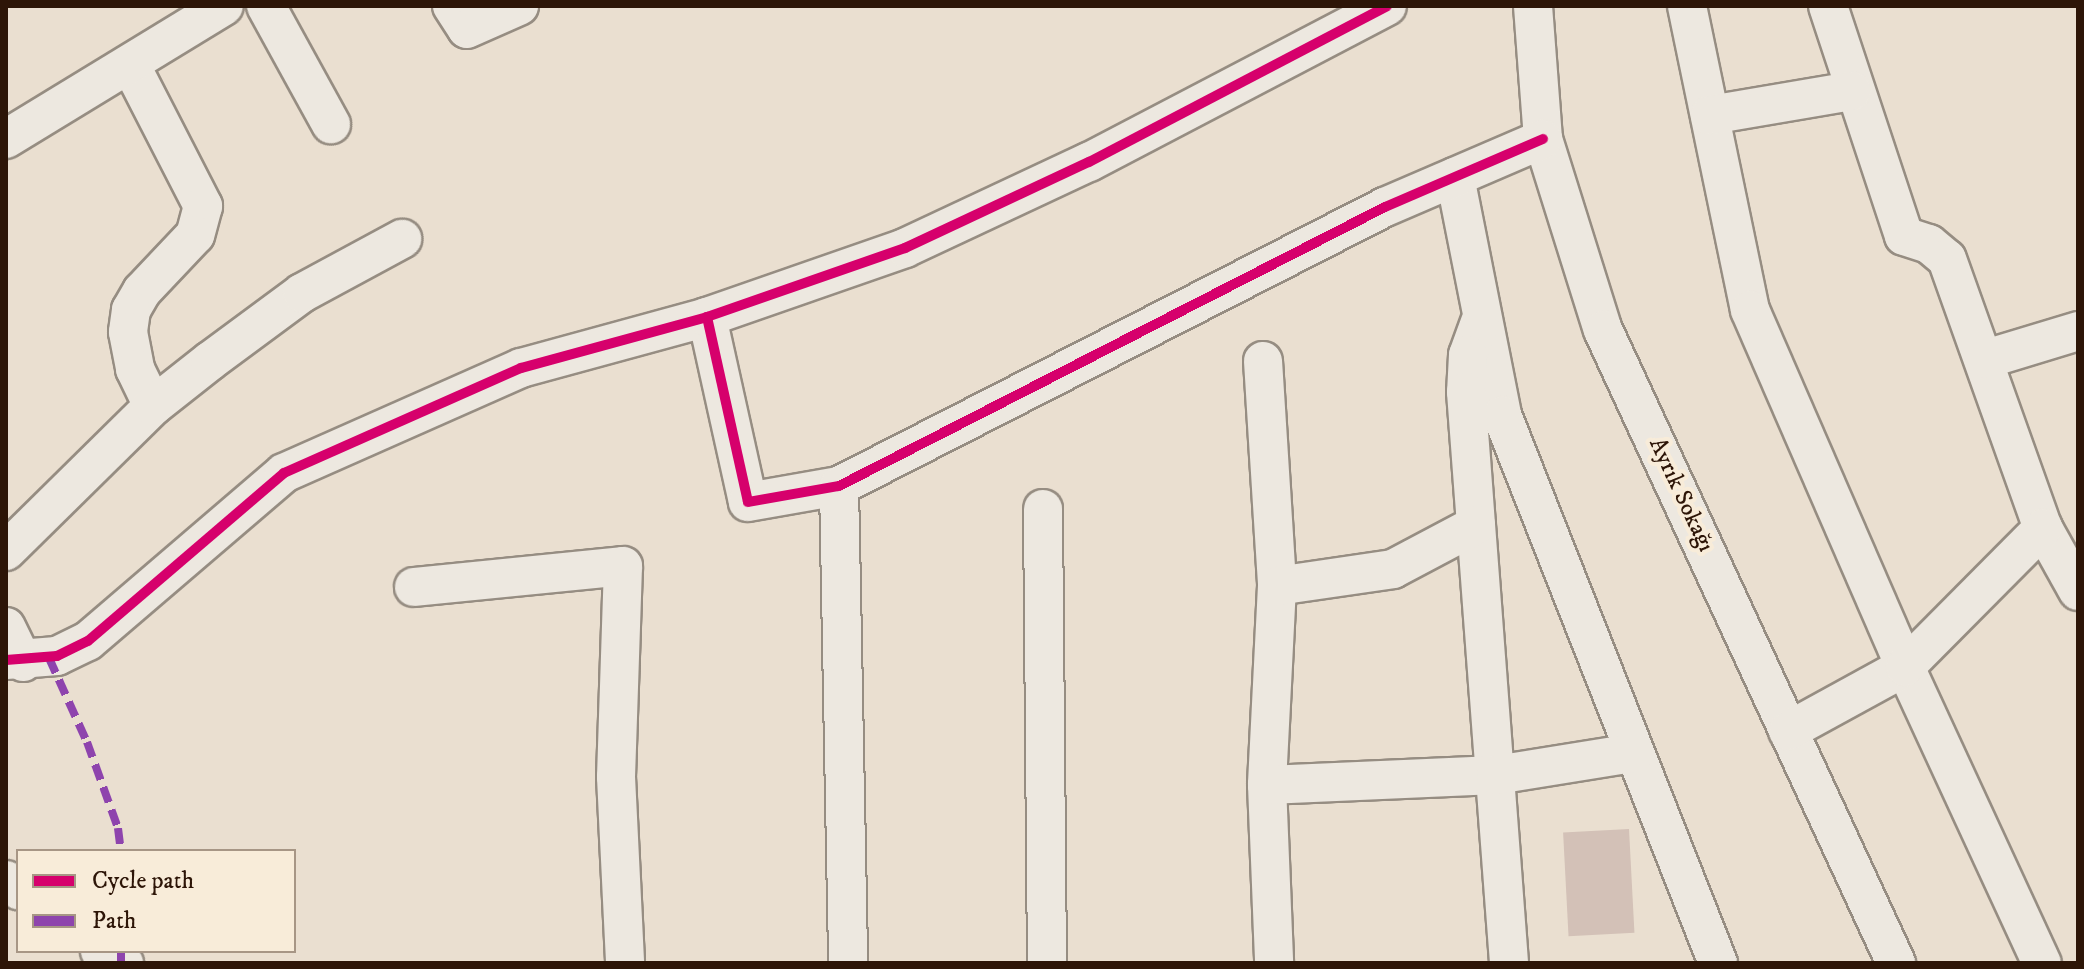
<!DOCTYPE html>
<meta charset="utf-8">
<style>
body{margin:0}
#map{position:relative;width:2084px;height:969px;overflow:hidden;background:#eadfd0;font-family:"IM FELL DW Pica",serif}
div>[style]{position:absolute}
.building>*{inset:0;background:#d3c1b7;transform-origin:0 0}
.roads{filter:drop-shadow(2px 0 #968d82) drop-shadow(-2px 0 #968d82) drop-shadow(0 2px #968d82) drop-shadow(0 -2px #968d82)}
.minor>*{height:38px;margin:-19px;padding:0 19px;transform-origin:19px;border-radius:19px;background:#ede8e0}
.quiet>*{height:8px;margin-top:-4px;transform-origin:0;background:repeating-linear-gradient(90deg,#8e44ad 0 16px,transparent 0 24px)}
.cycleway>*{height:10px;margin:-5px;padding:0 5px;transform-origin:5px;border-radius:5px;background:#d6006c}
span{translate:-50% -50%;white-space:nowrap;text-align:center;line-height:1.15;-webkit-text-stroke:8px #f8ecd9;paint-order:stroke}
.street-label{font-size:24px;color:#2d1507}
.frame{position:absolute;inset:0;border:8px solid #2d1507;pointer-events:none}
.legend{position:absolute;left:16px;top:849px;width:280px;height:104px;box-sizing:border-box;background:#f8ecd9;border:2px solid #a79685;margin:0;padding:10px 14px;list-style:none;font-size:24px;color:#2d1507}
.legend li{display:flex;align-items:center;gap:16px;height:40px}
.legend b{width:40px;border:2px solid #a79685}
</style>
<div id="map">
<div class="building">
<i style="left:1629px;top:829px;width:104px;height:66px;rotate:87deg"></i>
</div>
<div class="roads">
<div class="minor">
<i style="left:266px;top:6px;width:135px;rotate:61.2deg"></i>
<i style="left:452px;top:6px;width:27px;rotate:57deg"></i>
<i style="left:467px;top:29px;width:57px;rotate:-23.9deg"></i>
<i style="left:1533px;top:6px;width:133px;rotate:85.7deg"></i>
<i style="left:1543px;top:139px;width:200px;rotate:72.6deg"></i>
<i style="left:1603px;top:330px;width:698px;rotate:65.16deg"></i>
<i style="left:1687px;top:6px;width:310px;rotate:78.3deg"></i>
<i style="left:1750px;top:310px;width:389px;rotate:66.5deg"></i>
<i style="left:1905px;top:667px;width:326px;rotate:65.2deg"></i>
<i style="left:1828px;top:6px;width:242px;rotate:71.7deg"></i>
<i style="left:1904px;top:236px;width:26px;rotate:18deg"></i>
<i style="left:1929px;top:244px;width:23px;rotate:40deg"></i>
<i style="left:1947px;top:259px;width:286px;rotate:70.4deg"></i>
<i style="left:2043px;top:528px;width:72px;rotate:60.9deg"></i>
<i style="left:130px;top:64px;width:160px;rotate:62.8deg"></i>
<i style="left:203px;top:206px;width:30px;rotate:105deg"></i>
<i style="left:195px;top:235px;width:77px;rotate:133.4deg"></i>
<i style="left:142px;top:291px;width:22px;rotate:120deg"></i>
<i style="left:131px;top:310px;width:22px;rotate:98deg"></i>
<i style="left:128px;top:332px;width:38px;rotate:79deg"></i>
<i style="left:135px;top:369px;width:41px;rotate:64.1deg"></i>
<i style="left:1710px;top:115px;width:144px;rotate:-9.6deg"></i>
<i style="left:6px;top:139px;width:255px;rotate:-31.4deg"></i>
<i style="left:1455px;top:177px;width:243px;rotate:78.8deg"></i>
<i style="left:1502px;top:415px;width:589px;rotate:68.49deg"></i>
<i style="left:707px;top:317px;width:189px;rotate:77.5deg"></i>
<i style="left:748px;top:502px;width:92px;rotate:-10deg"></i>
<i style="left:839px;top:486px;width:613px;rotate:-27.07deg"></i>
<i style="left:1385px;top:207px;width:172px;rotate:-23.3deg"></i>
<i style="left:1480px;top:322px;width:35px;rotate:110deg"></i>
<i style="left:1468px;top:355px;width:37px;rotate:93deg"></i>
<i style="left:1466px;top:392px;width:573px;rotate:85.69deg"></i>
<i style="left:1986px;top:359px;width:96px;rotate:-16.9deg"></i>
<i style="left:1263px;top:361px;width:225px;rotate:86.4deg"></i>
<i style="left:1277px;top:586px;width:199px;rotate:92.9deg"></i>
<i style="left:1267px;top:785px;width:178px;rotate:87.7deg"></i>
<i style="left:839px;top:486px;width:477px;rotate:88.9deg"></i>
<i style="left:1043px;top:509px;width:454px;rotate:89.5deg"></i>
<i style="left:6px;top:551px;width:206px;rotate:-44.6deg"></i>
<i style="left:153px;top:406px;width:73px;rotate:-38.3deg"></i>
<i style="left:210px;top:361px;width:114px;rotate:-36.5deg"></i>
<i style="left:302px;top:293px;width:114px;rotate:-28.4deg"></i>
<i style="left:1277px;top:586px;width:117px;rotate:-8.3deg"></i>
<i style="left:1393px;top:569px;width:94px;rotate:-27.9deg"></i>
<i style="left:414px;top:587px;width:210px;rotate:-5.7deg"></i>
<i style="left:623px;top:566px;width:211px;rotate:91.9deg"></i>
<i style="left:616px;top:777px;width:186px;rotate:87.2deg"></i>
<i style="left:6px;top:627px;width:39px;rotate:64deg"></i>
<i style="left:6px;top:660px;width:51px;rotate:-4.5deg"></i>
<i style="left:57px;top:656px;width:34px;rotate:-26deg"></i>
<i style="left:88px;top:641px;width:258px;rotate:-40.6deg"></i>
<i style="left:284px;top:473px;width:259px;rotate:-23.9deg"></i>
<i style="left:521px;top:368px;width:193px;rotate:-15.3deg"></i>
<i style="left:707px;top:317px;width:210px;rotate:-19.2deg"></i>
<i style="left:905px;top:248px;width:203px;rotate:-25.1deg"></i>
<i style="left:1089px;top:162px;width:336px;rotate:-27.6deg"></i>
<i style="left:1788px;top:731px;width:133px;rotate:-28.7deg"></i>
<i style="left:1905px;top:667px;width:196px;rotate:-45.2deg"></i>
<i style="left:1267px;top:785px;width:229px;rotate:-2.5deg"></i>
<i style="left:1496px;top:775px;width:140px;rotate:-9.1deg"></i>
<i style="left:6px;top:880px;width:16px;rotate:40deg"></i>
<i style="left:100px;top:951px;width:27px;rotate:27deg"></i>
</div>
</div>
<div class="quiet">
<i style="left:49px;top:658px;width:92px;rotate:65.7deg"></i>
<i style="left:87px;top:742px;width:91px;rotate:70.2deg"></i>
<i style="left:118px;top:828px;width:23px;rotate:83deg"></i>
<i style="left:121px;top:962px;width:11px;rotate:-90deg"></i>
</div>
<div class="cycleway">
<i style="left:707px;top:317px;width:189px;rotate:77.5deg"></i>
<i style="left:748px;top:502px;width:92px;rotate:-10deg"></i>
<i style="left:839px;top:486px;width:613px;rotate:-27.07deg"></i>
<i style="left:1385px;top:207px;width:172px;rotate:-23.3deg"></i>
<i style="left:6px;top:660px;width:51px;rotate:-4.5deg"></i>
<i style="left:57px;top:656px;width:34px;rotate:-26deg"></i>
<i style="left:88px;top:641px;width:258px;rotate:-40.6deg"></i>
<i style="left:284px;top:473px;width:259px;rotate:-23.9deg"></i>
<i style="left:521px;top:368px;width:193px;rotate:-15.3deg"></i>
<i style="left:707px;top:317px;width:210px;rotate:-19.2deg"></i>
<i style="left:905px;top:248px;width:203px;rotate:-25.1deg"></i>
<i style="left:1089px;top:162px;width:336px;rotate:-27.6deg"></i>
</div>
<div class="street-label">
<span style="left:1681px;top:495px;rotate:65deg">Ayrık Sokağı</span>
</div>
<div class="frame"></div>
<ul class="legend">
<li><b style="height:10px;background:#d6006c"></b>Cycle path</li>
<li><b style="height:10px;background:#8e44ad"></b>Path</li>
</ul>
</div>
